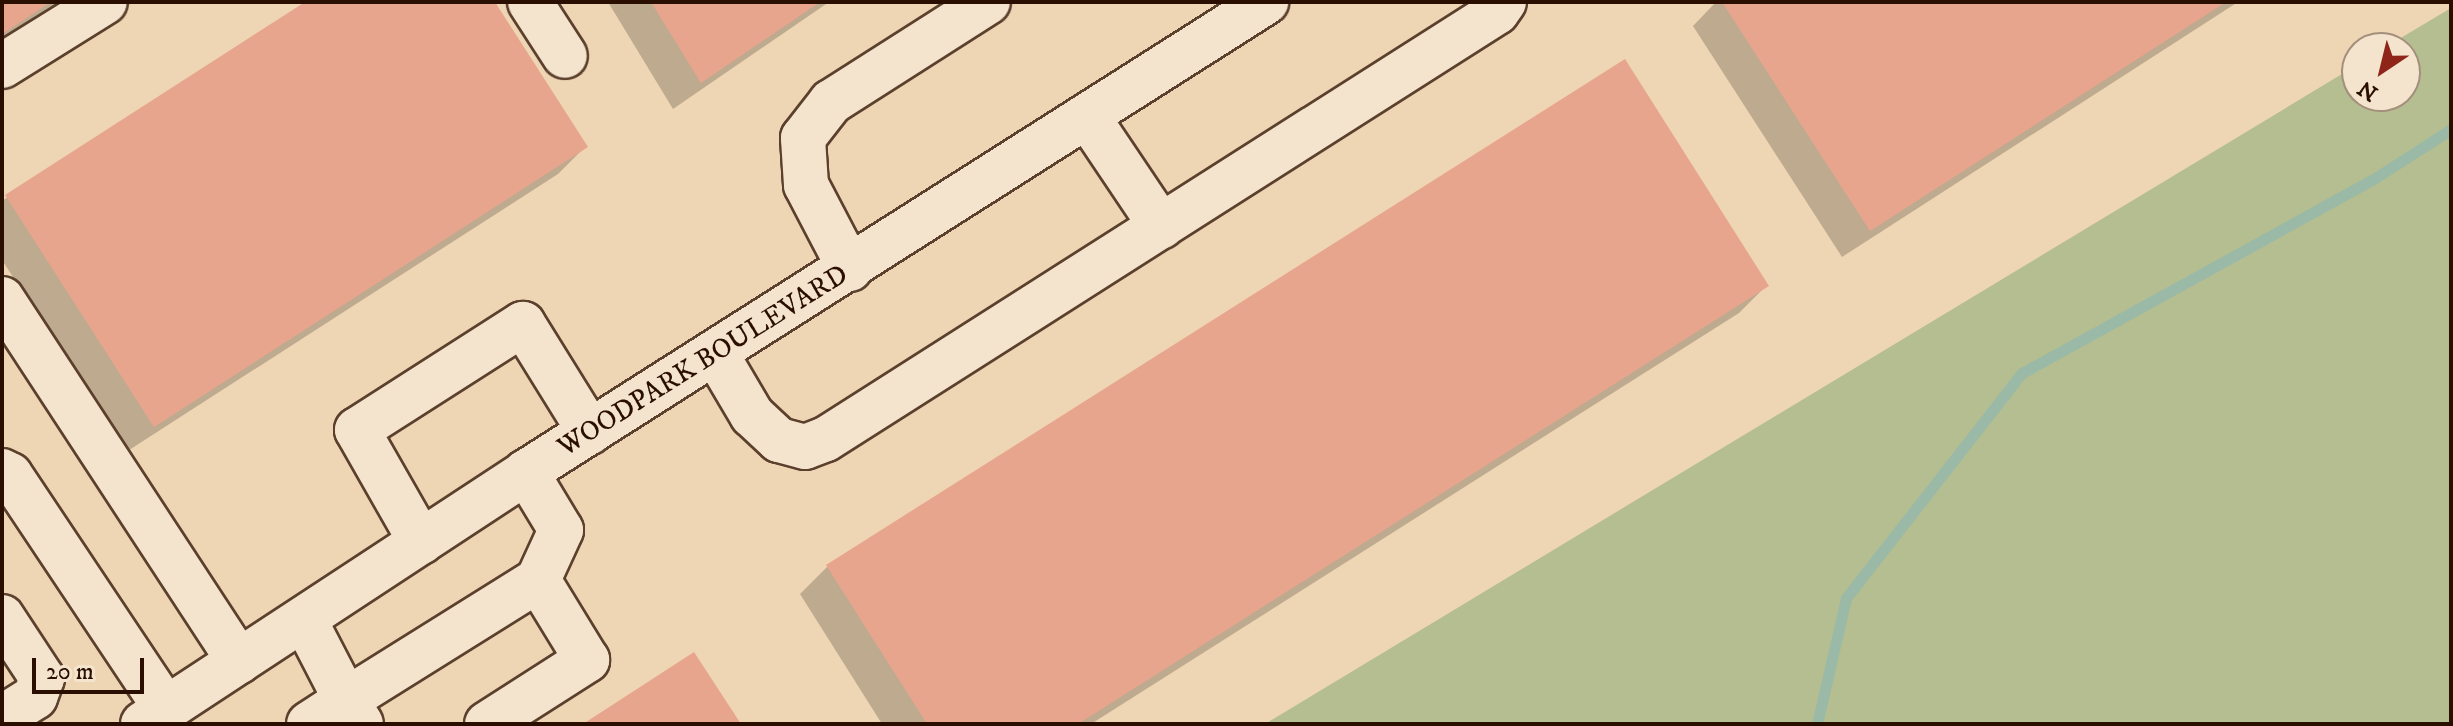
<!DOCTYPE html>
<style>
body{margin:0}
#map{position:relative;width:2453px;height:726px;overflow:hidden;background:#eed5b3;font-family:"IM FELL DW Pica",serif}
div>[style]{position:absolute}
.green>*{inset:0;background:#b4be90}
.shadow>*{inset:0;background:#0003}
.stream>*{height:11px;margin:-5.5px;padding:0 5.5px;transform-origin:5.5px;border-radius:5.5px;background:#9bb9a7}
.building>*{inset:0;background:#e8a58e}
.roads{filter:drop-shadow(2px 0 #5b402d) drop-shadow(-2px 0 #5b402d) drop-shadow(0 2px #5b402d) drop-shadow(0 -2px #5b402d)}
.minor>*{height:44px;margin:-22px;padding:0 22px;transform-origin:22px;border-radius:22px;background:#f4e4ce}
span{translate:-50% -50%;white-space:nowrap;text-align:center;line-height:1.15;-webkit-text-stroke:8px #f4e4ce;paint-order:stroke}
.street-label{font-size:28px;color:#2a0f00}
.frame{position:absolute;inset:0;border:4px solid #2a0f00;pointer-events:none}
.north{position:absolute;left:2341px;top:32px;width:80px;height:80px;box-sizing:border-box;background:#f4e4ce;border:2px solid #a38f7c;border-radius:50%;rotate:215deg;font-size:22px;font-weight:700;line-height:32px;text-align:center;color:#2a0f00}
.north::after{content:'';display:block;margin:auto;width:28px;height:36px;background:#8f2418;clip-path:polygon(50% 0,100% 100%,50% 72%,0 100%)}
.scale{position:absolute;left:32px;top:658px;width:112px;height:36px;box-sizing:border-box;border:4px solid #2a0f00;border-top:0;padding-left:10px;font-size:24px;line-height:28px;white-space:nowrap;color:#2a0f00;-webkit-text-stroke:6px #f4e4ce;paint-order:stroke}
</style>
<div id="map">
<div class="green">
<i style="clip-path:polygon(2451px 8px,2451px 724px,1265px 724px,2357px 65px,2357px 96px,2405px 96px,2405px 48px,2384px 48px)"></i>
</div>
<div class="shadow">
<i style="clip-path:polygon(2px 2px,61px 2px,2px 40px)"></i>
<i style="clip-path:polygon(308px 2px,492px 2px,586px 146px,558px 174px,126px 452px,2px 260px,2px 201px)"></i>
<i style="clip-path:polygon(608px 2px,829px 2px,673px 109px)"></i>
<i style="clip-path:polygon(1716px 2px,2238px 2px,1842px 257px,1693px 26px)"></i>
<i style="clip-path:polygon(1624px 61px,1766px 286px,1739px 313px,1091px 724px,882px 724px,800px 594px,827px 567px)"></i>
</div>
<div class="stream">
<i style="left:1817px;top:724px;width:129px;rotate:-77deg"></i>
<i style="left:1846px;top:598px;width:286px;rotate:-52deg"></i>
<i style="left:2022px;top:373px;width:400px;rotate:-28.9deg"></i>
<i style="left:2372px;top:180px;width:94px;rotate:-32.8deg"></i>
</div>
<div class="building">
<i style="clip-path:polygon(2px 2px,51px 2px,2px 34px)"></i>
<i style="clip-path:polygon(305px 2px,495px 2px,588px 147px,154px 427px,5px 195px)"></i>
<i style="clip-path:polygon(651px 2px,820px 2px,701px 83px)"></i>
<i style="clip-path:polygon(1722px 2px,2226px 2px,1870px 231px)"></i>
<i style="clip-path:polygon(1625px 59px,1769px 286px,1078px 724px,927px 724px,826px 565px)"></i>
<i style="clip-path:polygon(694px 652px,741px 724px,583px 724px)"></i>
</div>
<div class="roads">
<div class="minor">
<i style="left:530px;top:2px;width:64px;rotate:57.1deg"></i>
<i style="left:2px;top:66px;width:121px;rotate:-31.9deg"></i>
<i style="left:1087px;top:116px;width:133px;rotate:56.1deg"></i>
<i style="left:850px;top:269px;width:95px;rotate:-117.6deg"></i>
<i style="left:806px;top:185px;width:47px;rotate:-93.7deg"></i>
<i style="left:803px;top:138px;width:46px;rotate:-52.1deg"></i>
<i style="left:831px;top:102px;width:186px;rotate:-32.5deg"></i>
<i style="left:2px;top:299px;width:433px;rotate:56.8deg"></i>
<i style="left:716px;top:354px;width:71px;rotate:59.5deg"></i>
<i style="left:752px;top:415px;width:37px;rotate:43deg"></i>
<i style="left:779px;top:440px;width:27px;rotate:15deg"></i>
<i style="left:805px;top:447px;width:22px;rotate:-21deg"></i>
<i style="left:826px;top:439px;width:795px;rotate:-32.47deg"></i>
<i style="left:1497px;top:12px;width:12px;rotate:-55deg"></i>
<i style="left:2px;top:471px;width:9px;rotate:27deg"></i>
<i style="left:10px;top:475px;width:281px;rotate:56.3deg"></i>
<i style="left:421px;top:542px;width:129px;rotate:-119.7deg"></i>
<i style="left:357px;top:430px;width:197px;rotate:-32.6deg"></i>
<i style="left:523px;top:324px;width:127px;rotate:58.2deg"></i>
<i style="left:2px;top:617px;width:73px;rotate:56.7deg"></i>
<i style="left:42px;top:678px;width:20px;rotate:110deg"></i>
<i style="left:35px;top:697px;width:39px;rotate:148deg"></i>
<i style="left:304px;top:619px;width:91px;rotate:62.6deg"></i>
<i style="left:346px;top:700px;width:226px;rotate:-32deg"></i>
<i style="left:538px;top:580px;width:55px;rotate:-65.3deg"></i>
<i style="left:561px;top:530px;width:68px;rotate:-121.1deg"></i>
<i style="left:143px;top:724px;width:458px;rotate:-33.3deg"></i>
<i style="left:526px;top:472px;width:877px;rotate:-32.42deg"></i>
<i style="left:309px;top:724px;width:44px;rotate:-33deg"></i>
<i style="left:346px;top:700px;width:28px;rotate:58deg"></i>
<i style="left:487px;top:724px;width:119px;rotate:-32.6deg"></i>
<i style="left:587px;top:660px;width:94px;rotate:-121.5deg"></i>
</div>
</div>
<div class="street-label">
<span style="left:703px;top:361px;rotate:-32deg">WOODPARK BOULEVARD</span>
</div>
<div class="frame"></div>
<div class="north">N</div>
<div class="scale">20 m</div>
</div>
